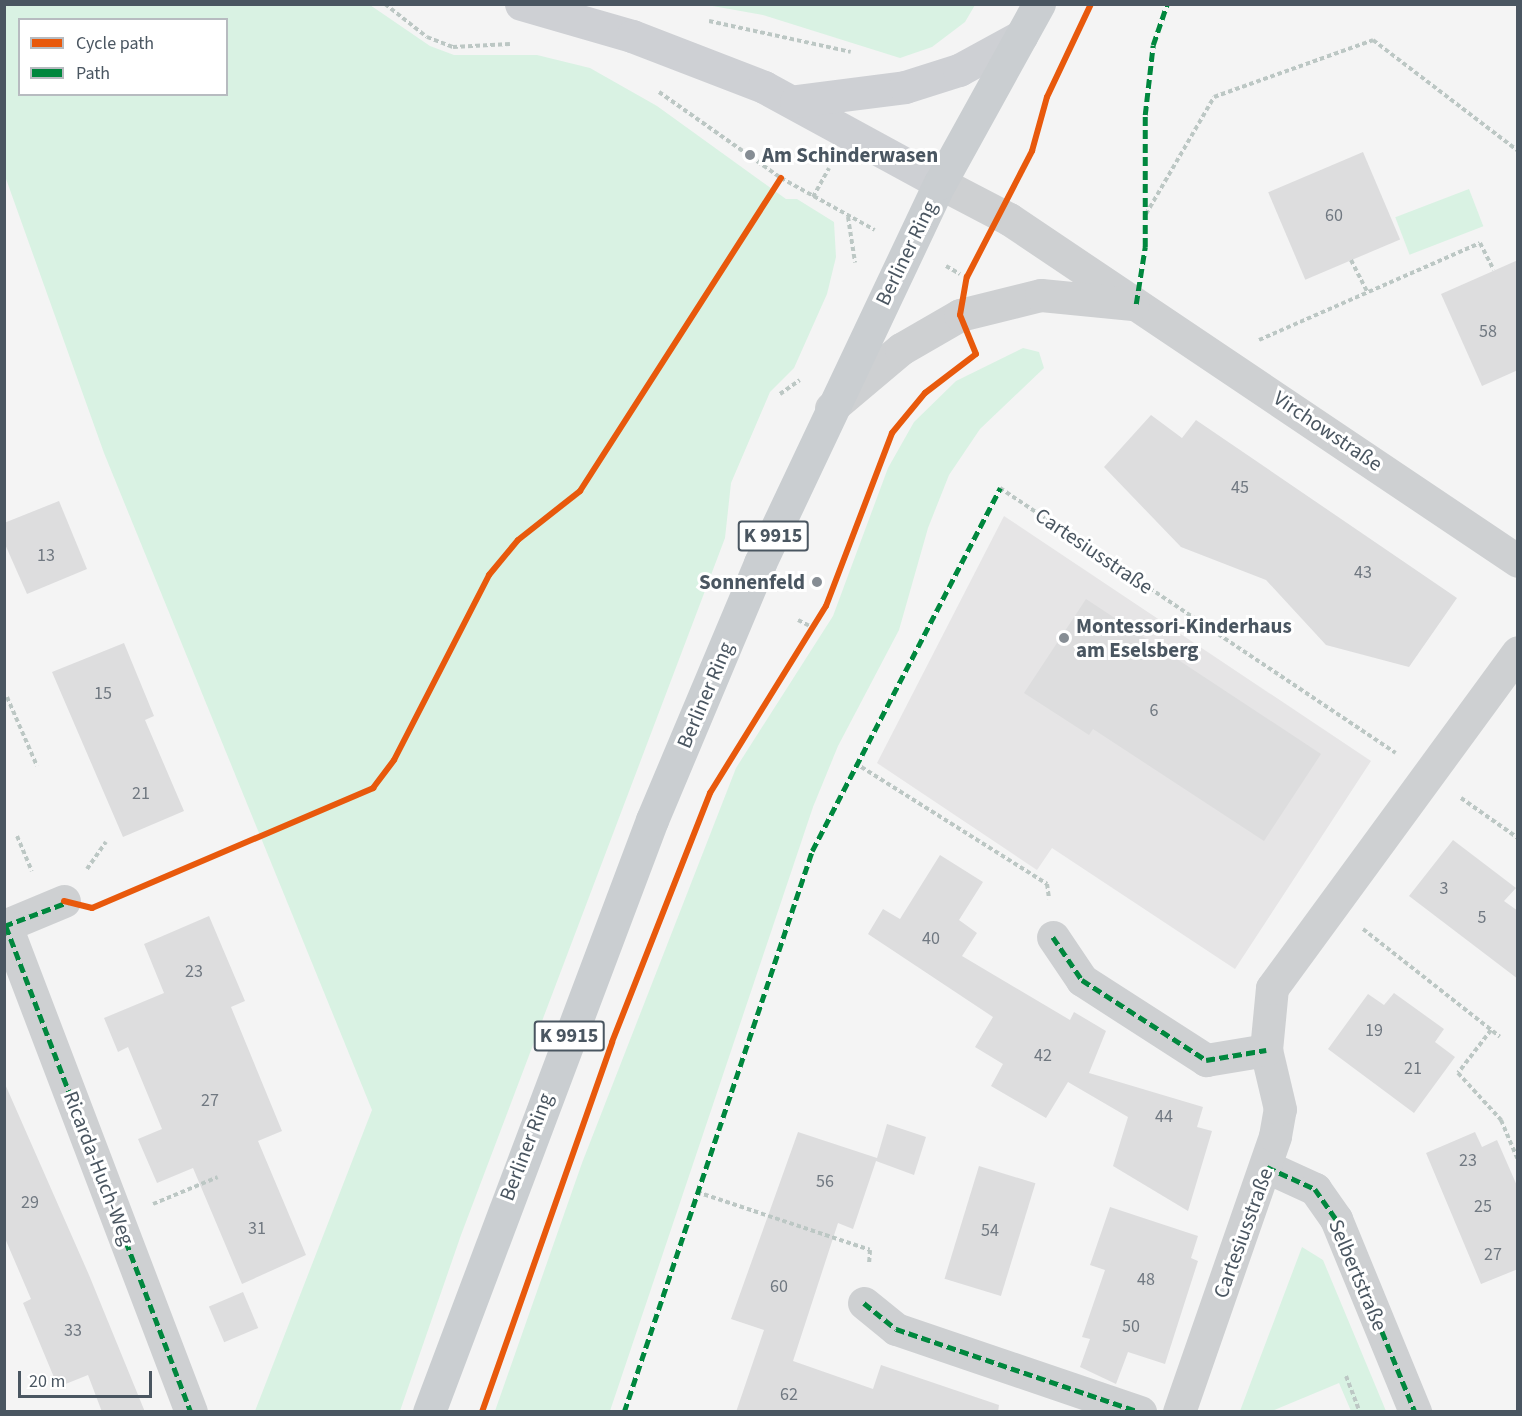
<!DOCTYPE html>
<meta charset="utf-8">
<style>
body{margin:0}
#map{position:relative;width:1522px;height:1416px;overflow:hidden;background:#f4f4f4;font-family:"Source Sans 3",sans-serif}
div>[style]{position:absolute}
.education>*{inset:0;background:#e6e5e6}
.green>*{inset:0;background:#d9f2e3;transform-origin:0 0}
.building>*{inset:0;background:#ddddde;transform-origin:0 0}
.path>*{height:4px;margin-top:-2px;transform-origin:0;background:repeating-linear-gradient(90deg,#bcc7c4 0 4.5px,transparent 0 7.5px)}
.street>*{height:33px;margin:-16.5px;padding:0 16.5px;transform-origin:16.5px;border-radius:16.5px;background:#ced0d2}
.secondary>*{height:33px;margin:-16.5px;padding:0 16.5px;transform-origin:16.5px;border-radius:16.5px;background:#ced0d4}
.primary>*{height:33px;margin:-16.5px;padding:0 16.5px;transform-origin:16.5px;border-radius:16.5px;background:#caced1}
.quiet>*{height:4.5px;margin-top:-2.25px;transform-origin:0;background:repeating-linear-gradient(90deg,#00873e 0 9px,transparent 0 13.5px)}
.cycleway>*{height:6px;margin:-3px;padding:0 3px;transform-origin:3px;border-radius:3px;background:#e8590c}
.dots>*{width:16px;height:16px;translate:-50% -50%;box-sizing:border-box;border:3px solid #fff;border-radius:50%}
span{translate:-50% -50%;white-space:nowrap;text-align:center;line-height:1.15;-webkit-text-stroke:6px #fff;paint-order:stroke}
.number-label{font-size:18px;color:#707881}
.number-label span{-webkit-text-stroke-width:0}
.shield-label span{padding:2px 4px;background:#fff;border:2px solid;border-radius:4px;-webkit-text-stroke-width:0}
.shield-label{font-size:20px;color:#4a5661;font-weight:700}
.poi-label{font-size:21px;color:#4a5661;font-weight:700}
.left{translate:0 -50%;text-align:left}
.right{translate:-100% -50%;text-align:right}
.street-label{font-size:21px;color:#4a5661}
.frame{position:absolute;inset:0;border:6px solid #4a5661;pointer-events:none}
.legend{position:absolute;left:18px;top:18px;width:210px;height:78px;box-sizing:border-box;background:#fff;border:2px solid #b7bbc0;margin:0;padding:8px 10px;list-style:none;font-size:18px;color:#4a5661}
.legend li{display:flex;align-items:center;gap:12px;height:30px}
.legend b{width:30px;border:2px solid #b7bbc0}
.scale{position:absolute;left:18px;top:1371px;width:134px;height:27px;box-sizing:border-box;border:3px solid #4a5661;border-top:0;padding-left:8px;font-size:18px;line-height:21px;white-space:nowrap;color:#4a5661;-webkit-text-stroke:4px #fff;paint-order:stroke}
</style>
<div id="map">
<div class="education">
<i style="clip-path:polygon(1004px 516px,1371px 761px,1235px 969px,1052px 848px,1037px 870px,877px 763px)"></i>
</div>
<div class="green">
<i style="clip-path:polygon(evenodd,4px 5px,370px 5px,430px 46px,454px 55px,537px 55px,590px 68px,657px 106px,786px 199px,797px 199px,834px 222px,836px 257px,827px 294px,794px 368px,770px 392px,731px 483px,725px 538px,461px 1235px,400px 1411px,255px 1411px,372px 1110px,104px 453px,5px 176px,4px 5px,20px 20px,226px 20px,226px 94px,20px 94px,20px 20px)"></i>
<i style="clip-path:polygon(707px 5px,975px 4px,975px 5px,965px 22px,932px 47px,900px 58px,763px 15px)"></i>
<i style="left:1469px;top:189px;width:40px;height:79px;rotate:69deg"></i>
<i style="clip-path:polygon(1023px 348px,1039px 352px,1044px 368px,980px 429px,949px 475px,928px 528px,899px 630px,838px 746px,813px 807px,610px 1411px,495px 1411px,582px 1163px,736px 768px,833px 616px,888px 468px,914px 422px,956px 381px)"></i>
<i style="clip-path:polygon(1302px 1247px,1323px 1260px,1386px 1411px,1351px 1411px,1339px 1383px,1272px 1411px,1240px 1411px)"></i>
</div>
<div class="building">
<i style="left:1363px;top:152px;width:95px;height:103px;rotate:67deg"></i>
<i style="clip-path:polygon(1518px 260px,1518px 370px,1482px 386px,1441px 294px)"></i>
<i style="clip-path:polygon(1151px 415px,1182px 438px,1196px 420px,1457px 598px,1409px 667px,1326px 645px,1266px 580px,1181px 547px,1104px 467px)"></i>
<i style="clip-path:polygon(59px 501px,87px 569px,27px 594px,4px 542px,4px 523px)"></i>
<i style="clip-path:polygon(1086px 599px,1321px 754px,1264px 841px,1093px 729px,1089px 735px,1024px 693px)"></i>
<i style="clip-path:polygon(124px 643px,154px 716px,145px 720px,184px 811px,123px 837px,52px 672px)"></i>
<i style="clip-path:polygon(1453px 840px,1516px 888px,1504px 901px,1518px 911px,1518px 979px,1409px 896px)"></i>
<i style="clip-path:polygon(940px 855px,983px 882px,959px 920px,977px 933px,962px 956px,1070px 1020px,1074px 1012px,1106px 1031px,1089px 1073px,1203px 1107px,1197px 1127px,1212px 1131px,1188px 1211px,1113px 1166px,1128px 1117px,1068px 1082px,1046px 1118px,991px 1086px,1003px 1064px,975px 1047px,993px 1017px,868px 934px,883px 909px,900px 919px)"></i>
<i style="clip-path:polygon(209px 916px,245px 1001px,231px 1007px,282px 1131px,258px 1141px,306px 1255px,242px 1284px,193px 1168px,157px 1183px,138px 1139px,162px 1129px,128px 1047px,118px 1052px,104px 1018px,164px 993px,144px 944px)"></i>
<i style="clip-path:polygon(1394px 993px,1444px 1029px,1435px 1042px,1455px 1057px,1414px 1113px,1328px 1049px,1368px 994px,1384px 1005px)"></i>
<i style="clip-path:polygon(5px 1084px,89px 1275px,145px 1412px,102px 1412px,88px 1375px,58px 1387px,23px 1303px,31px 1299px,4px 1236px)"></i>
<i style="clip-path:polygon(887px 1124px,926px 1137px,914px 1175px,876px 1161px,853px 1229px,838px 1223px,793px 1361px,873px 1389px,881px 1365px,999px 1405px,998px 1412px,736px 1412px,764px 1330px,731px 1319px,798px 1132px,877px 1158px)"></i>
<i style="clip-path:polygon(1475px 1132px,1482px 1147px,1497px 1140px,1518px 1188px,1518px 1269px,1481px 1284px,1426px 1153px)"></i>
<i style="left:979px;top:1166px;width:59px;height:118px;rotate:17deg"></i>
<i style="clip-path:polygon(1110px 1207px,1198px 1236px,1191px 1258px,1198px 1261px,1165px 1364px,1128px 1352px,1116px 1384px,1080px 1367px,1090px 1339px,1082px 1337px,1105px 1270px,1090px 1265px)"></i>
<i style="left:243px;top:1292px;width:39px;height:37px;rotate:67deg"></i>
</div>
<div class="path">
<i style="left:385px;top:4px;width:53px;rotate:38.2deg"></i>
<i style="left:427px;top:37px;width:28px;rotate:21deg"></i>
<i style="left:453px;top:47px;width:57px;rotate:-3deg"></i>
<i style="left:709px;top:21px;width:145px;rotate:12.3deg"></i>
<i style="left:659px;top:92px;width:149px;rotate:35.2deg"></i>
<i style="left:781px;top:178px;width:107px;rotate:29deg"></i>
<i style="left:813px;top:197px;width:33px;rotate:-61deg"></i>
<i style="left:1146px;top:214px;width:135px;rotate:-59.8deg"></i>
<i style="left:1214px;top:97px;width:169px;rotate:-19.7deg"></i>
<i style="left:1373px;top:40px;width:183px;rotate:37.4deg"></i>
<i style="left:848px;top:217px;width:46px;rotate:81.2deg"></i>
<i style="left:1351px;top:260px;width:35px;rotate:63deg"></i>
<i style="left:946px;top:266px;width:16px;rotate:30deg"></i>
<i style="left:1259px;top:340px;width:241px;rotate:-23.7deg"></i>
<i style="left:1480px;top:243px;width:30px;rotate:63deg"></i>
<i style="left:780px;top:394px;width:24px;rotate:-35deg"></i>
<i style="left:1000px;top:488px;width:476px;rotate:33.8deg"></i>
<i style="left:798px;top:620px;width:18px;rotate:27deg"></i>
<i style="left:7px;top:697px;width:75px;rotate:66.5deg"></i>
<i style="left:855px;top:763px;width:227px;rotate:32.2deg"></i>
<i style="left:1047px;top:884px;width:15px;rotate:82deg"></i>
<i style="left:1461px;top:798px;width:70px;rotate:35.1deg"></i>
<i style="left:17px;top:836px;width:38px;rotate:67deg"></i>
<i style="left:87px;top:869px;width:33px;rotate:-55deg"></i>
<i style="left:1363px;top:929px;width:174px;rotate:38.2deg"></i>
<i style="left:1491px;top:1030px;width:54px;rotate:127.5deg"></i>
<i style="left:1458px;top:1073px;width:64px;rotate:47.5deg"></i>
<i style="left:1501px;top:1120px;width:43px;rotate:67deg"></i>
<i style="left:697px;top:1192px;width:182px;rotate:18.5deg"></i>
<i style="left:870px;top:1250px;width:14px;rotate:94deg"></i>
<i style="left:153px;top:1204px;width:70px;rotate:-22.6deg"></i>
<i style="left:1346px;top:1376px;width:39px;rotate:69deg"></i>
</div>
<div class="street">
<i style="left:940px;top:183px;width:78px;rotate:27.6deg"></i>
<i style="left:1009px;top:219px;width:613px;rotate:33.9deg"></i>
<i style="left:831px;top:408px;width:92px;rotate:-40.1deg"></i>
<i style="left:901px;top:349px;width:68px;rotate:-30deg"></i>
<i style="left:960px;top:315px;width:83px;rotate:-13.9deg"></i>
<i style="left:1041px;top:295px;width:92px;rotate:5.6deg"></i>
<i style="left:4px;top:926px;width:65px;rotate:-22.6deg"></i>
<i style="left:6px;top:926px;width:520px;rotate:69.16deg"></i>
<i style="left:1053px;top:937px;width:52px;rotate:56deg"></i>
<i style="left:1082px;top:980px;width:148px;rotate:32.8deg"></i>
<i style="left:1206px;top:1060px;width:61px;rotate:-9.5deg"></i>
<i style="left:1267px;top:1167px;width:53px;rotate:24.6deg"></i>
<i style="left:1315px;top:1189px;width:37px;rotate:55deg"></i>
<i style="left:1336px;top:1219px;width:209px;rotate:67.7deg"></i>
<i style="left:864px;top:1303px;width:41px;rotate:39.1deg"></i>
<i style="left:896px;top:1329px;width:258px;rotate:18.8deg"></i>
<i style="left:1179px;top:1412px;width:292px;rotate:-70.8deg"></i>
<i style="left:1275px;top:1136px;width:27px;rotate:-80deg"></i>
<i style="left:1280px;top:1109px;width:61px;rotate:-103.3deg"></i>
<i style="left:1266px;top:1050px;width:62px;rotate:-84.5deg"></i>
<i style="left:1272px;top:988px;width:416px;rotate:-53.8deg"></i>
</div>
<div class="secondary">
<i style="left:521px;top:4px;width:116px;rotate:16.1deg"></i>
<i style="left:632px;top:36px;width:142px;rotate:21.1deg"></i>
<i style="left:764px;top:87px;width:200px;rotate:28.6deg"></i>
<i style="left:796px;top:101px;width:110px;rotate:-7.3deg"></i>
<i style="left:905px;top:87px;width:57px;rotate:-17.5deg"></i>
<i style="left:959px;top:70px;width:71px;rotate:-28.7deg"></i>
</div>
<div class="primary">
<i style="left:429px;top:1412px;width:633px;rotate:-69.36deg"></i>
<i style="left:652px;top:820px;width:279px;rotate:-67.2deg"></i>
<i style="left:760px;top:563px;width:420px;rotate:-64.7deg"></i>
<i style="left:940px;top:183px;width:205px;rotate:-61.1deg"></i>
</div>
<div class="quiet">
<i style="left:1136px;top:304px;width:58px;rotate:-81deg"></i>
<i style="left:1145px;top:247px;width:132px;rotate:-90deg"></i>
<i style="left:1145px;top:115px;width:70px;rotate:-83.5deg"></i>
<i style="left:1153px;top:45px;width:43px;rotate:-71.1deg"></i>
<i style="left:4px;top:926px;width:68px;rotate:-20.6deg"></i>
<i style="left:6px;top:926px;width:520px;rotate:69.16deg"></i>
<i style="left:1053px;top:937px;width:52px;rotate:56deg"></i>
<i style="left:1082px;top:980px;width:148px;rotate:32.8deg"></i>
<i style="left:1206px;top:1060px;width:61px;rotate:-9.5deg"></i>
<i style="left:1267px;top:1167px;width:53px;rotate:24.6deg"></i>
<i style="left:1315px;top:1189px;width:37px;rotate:55deg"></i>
<i style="left:1336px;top:1219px;width:209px;rotate:67.7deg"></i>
<i style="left:864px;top:1303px;width:41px;rotate:39.1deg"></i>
<i style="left:896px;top:1329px;width:258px;rotate:18.8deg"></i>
<i style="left:624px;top:1412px;width:592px;rotate:-71.47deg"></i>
<i style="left:812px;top:851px;width:409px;rotate:-62.6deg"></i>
</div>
<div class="cycleway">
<i style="left:64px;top:901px;width:29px;rotate:14deg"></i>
<i style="left:92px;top:908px;width:306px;rotate:-23.1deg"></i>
<i style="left:373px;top:788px;width:35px;rotate:-53deg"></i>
<i style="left:394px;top:760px;width:208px;rotate:-62.8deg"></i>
<i style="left:489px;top:575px;width:45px;rotate:-50.4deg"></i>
<i style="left:518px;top:540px;width:79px;rotate:-38.3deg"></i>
<i style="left:580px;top:491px;width:372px;rotate:-57.3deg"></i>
<i style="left:482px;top:1412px;width:392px;rotate:-70.6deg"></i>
<i style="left:612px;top:1042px;width:268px;rotate:-68.5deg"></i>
<i style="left:710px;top:793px;width:220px;rotate:-58.2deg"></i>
<i style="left:826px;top:606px;width:185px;rotate:-69.1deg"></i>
<i style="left:892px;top:433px;width:52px;rotate:-50.5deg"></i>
<i style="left:925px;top:393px;width:64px;rotate:-37.4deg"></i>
<i style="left:976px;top:354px;width:42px;rotate:-112.3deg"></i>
<i style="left:960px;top:315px;width:39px;rotate:-80deg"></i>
<i style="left:967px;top:277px;width:142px;rotate:-62.7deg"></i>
<i style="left:1032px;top:151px;width:56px;rotate:-74.5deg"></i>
<i style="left:1047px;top:97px;width:103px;rotate:-64.7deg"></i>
</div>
<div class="dots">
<i style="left:750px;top:155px;background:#868d94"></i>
<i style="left:817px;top:582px;background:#868d94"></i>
<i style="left:1064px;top:638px;background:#868d94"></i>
</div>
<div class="number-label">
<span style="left:1334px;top:216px">60</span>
<span style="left:1488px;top:332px">58</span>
<span style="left:1240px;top:488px">45</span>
<span style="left:46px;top:556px">13</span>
<span style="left:1363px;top:573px">43</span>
<span style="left:103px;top:694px">15</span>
<span style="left:1154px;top:711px">6</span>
<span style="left:141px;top:794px">21</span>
<span style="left:1444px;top:889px">3</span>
<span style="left:1482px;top:918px">5</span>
<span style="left:931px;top:939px">40</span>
<span style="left:194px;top:972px">23</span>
<span style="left:1374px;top:1031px">19</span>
<span style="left:1043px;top:1056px">42</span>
<span style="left:1413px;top:1069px">21</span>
<span style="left:210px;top:1101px">27</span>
<span style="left:1164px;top:1117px">44</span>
<span style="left:1468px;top:1161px">23</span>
<span style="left:825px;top:1182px">56</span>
<span style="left:30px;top:1203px">29</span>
<span style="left:1483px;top:1207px">25</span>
<span style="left:257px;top:1229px">31</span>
<span style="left:990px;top:1231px">54</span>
<span style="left:1493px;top:1255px">27</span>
<span style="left:1146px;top:1280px">48</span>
<span style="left:779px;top:1287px">60</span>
<span style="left:1131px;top:1327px">50</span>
<span style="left:73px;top:1331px">33</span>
<span style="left:789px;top:1395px">62</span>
</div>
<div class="shield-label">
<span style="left:773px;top:536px">K 9915</span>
<span style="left:569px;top:1036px">K 9915</span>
</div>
<div class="poi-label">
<span class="left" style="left:762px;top:155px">Am Schinderwasen</span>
<span class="right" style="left:805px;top:582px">Sonnenfeld</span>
<span class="left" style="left:1076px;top:638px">Montessori-Kinderhaus<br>am Eselsberg</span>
</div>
<div class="street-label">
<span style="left:906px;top:253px;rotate:-64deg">Berliner Ring</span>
<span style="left:1328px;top:431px;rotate:34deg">Virchowstraße</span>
<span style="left:1094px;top:551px;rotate:34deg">Cartesiusstraße</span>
<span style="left:705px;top:695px;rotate:-67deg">Berliner Ring</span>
<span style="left:526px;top:1147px;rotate:-69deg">Berliner Ring</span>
<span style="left:99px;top:1168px;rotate:69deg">Ricarda-Huch-Weg</span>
<span style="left:1243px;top:1233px;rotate:-70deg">Cartesiusstraße</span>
<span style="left:1358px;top:1275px;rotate:67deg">Selbertstraße</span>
</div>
<div class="frame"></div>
<ul class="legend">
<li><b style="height:8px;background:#e8590c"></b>Cycle path</li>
<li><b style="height:8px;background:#00873e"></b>Path</li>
</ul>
<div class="scale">20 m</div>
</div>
